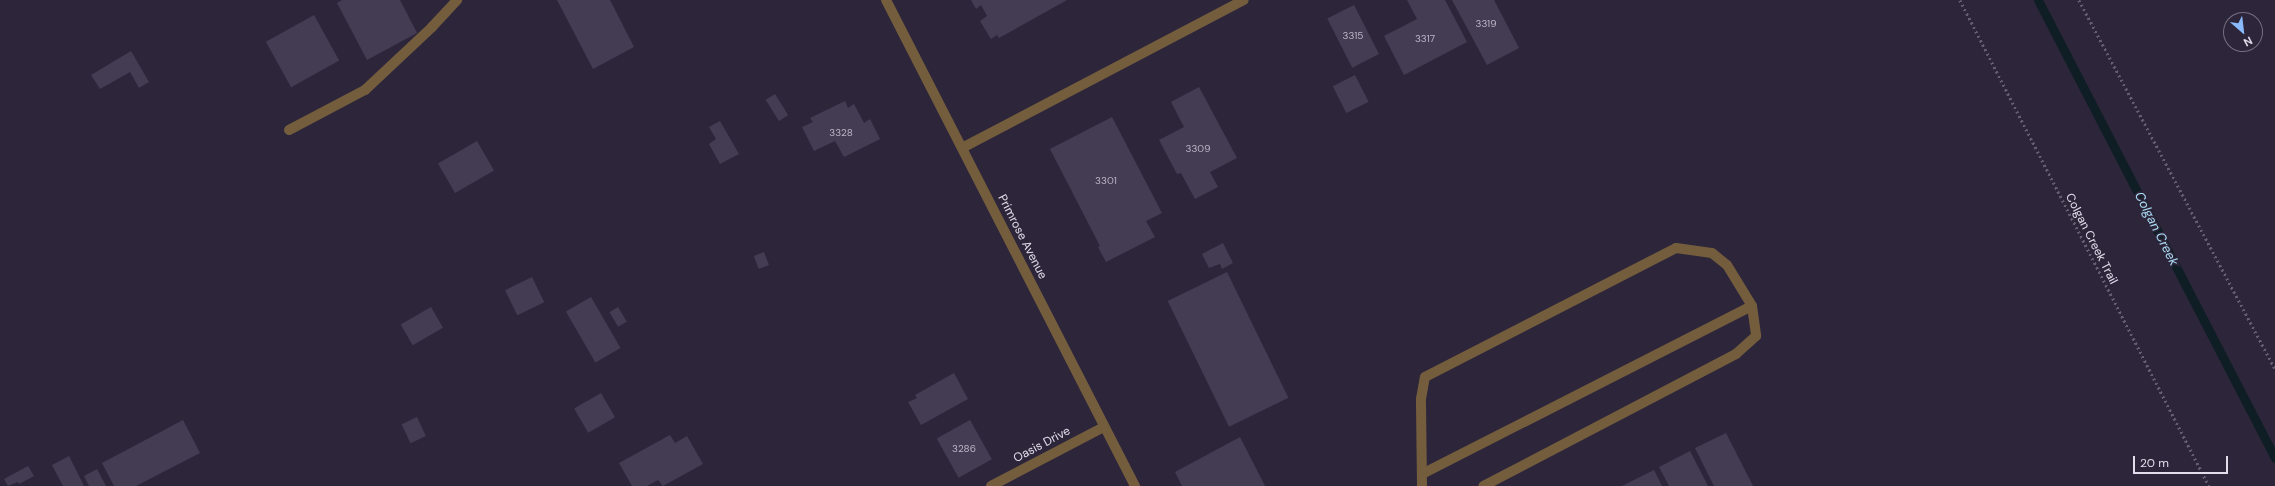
<!DOCTYPE html>
<style>
body{margin:0}
#map{position:relative;width:2275px;height:486px;overflow:hidden;background:#2d263b;font-family:"DM Sans",sans-serif}
div>[style]{position:absolute}
.stream>*{height:9px;margin:-4.5px;padding:0 4.5px;transform-origin:4.5px;border-radius:4.5px;background:#0f1e25}
.building>*{inset:0;background:#433c53;transform-origin:0 0}
.path>*{height:2.5px;margin-top:-1.25px;transform-origin:0;background:repeating-linear-gradient(90deg,#645e70 0 2px,transparent 0 5px)}
.lane>*{height:10px;margin:-5px;padding:0 5px;transform-origin:5px;border-radius:5px;background:#745d3d}
.street>*{height:10px;margin:-5px;padding:0 5px;transform-origin:5px;border-radius:5px;background:#745d3d}
span{translate:-50% -50%;white-space:nowrap;text-align:center;line-height:1.15;-webkit-text-stroke:3.5px #2d263b;paint-order:stroke}
.number-label{font-size:10px;color:#bab5c5}
.number-label span{-webkit-text-stroke-width:0}
.street-label{font-size:12px;color:#e2ddeb}
.water-label{font-size:13px;color:#acdef6;font-style:italic}
.north{position:absolute;left:2223px;top:12px;width:40px;height:40px;box-sizing:border-box;background:#2d263b;border:1px solid #756f81;border-radius:50%;rotate:152deg;font-size:11px;font-weight:700;line-height:16px;text-align:center;color:#e2ddeb}
.north::after{content:'';display:block;margin:auto;width:14px;height:18px;background:#8abafc;clip-path:polygon(50% 0,100% 100%,50% 72%,0 100%)}
.scale{position:absolute;left:2133px;top:456px;width:95px;height:18px;box-sizing:border-box;border:2px solid #e2ddeb;border-top:0;padding-left:5px;font-size:12px;line-height:14px;white-space:nowrap;color:#e2ddeb;-webkit-text-stroke:3px #2d263b;paint-order:stroke}
</style>
<div id="map">
<div class="stream">
<i style="left:2038px;top:0;width:516px;rotate:62.64deg"></i>
</div>
<div class="building">
<i style="clip-path:polygon(342px 0,400px 0,417px 33px,367px 60px,337px 3px)"></i>
<i style="clip-path:polygon(557px 0,610px 0,634px 47px,593px 69px)"></i>
<i style="clip-path:polygon(971px 0,1067px 0,999px 38px,997px 35px,991px 39px,980px 21px,987px 16px,981px 5px,976px 9px)"></i>
<i style="clip-path:polygon(1407px 0,1445px 0,1467px 42px,1404px 75px,1384px 36px,1417px 19px)"></i>
<i style="clip-path:polygon(1452px 0,1494px 0,1519px 48px,1487px 65px)"></i>
<i style="left:1354px;top:5px;width:55px;height:30px;rotate:63deg"></i>
<i style="left:314px;top:15px;width:52px;height:55px;rotate:61deg"></i>
<i style="clip-path:polygon(131px 51px,149px 82px,139px 88px,130px 72px,100px 89px,91px 75px)"></i>
<i style="left:1355px;top:75px;width:30px;height:25px;rotate:63deg"></i>
<i style="clip-path:polygon(1199px 87px,1237px 158px,1210px 172px,1218px 187px,1195px 199px,1181px 173px,1177px 174px,1159px 140px,1184px 127px,1171px 102px)"></i>
<i style="left:775px;top:94px;width:25px;height:11px;rotate:58deg"></i>
<i style="clip-path:polygon(845px 101px,848px 108px,854px 104px,864px 123px,870px 119px,880px 139px,844px 157px,835px 141px,814px 151px,802px 127px,813px 122px,810px 118px)"></i>
<i style="clip-path:polygon(1112px 117px,1162px 213px,1146px 221px,1155px 237px,1106px 262px,1098px 247px,1100px 246px,1050px 149px)"></i>
<i style="clip-path:polygon(720px 121px,739px 154px,720px 164px,709px 144px,716px 139px,709px 127px)"></i>
<i style="left:477px;top:141px;width:34px;height:45px;rotate:60deg"></i>
<i style="clip-path:polygon(1223px 243px,1233px 263px,1222px 269px,1220px 264px,1209px 268px,1202px 254px)"></i>
<i style="left:764px;top:252px;width:14px;height:11px;rotate:69deg"></i>
<i style="left:1227px;top:272px;width:140px;height:66px;rotate:64deg"></i>
<i style="left:532px;top:277px;width:28px;height:30px;rotate:64deg"></i>
<i style="left:591px;top:297px;width:59px;height:29px;rotate:60deg"></i>
<i style="left:431px;top:307px;width:24px;height:35px;rotate:60deg"></i>
<i style="left:618px;top:307px;width:17px;height:10px;rotate:59deg"></i>
<i style="clip-path:polygon(954px 373px,968px 399px,921px 425px,908px 402px,917px 398px,915px 395px)"></i>
<i style="left:601px;top:393px;width:28px;height:31px;rotate:60deg"></i>
<i style="left:417px;top:417px;width:21px;height:17px;rotate:65deg"></i>
<i style="clip-path:polygon(183px 420px,200px 453px,136px 486px,114px 486px,102px 463px)"></i>
<i style="left:970px;top:420px;width:45px;height:38px;rotate:61deg"></i>
<i style="clip-path:polygon(1726px 433px,1753px 486px,1714px 486px,1695px 448px)"></i>
<i style="clip-path:polygon(670px 435px,675px 443px,687px 436px,703px 464px,663px 486px,658px 480px,647px 486px,632px 486px,619px 463px)"></i>
<i style="clip-path:polygon(1240px 437px,1265px 486px,1182px 486px,1175px 472px)"></i>
<i style="clip-path:polygon(1690px 451px,1708px 486px,1669px 486px,1659px 467px)"></i>
<i style="clip-path:polygon(69px 456px,84px 486px,63px 486px,52px 465px)"></i>
<i style="clip-path:polygon(28px 466px,34px 476px,19px 484px,18px 482px,8px 486px,4px 479px)"></i>
<i style="clip-path:polygon(97px 469px,106px 486px,89px 486px,84px 476px)"></i>
<i style="clip-path:polygon(1654px 470px,1662px 486px,1622px 486px)"></i>
</div>
<div class="path">
<i style="left:1960px;top:0;width:546px;rotate:62.87deg"></i>
<i style="left:2079px;top:0;width:417px;rotate:62deg"></i>
</div>
<div class="lane">
<i style="left:289px;top:130px;width:86px;rotate:-27.8deg"></i>
<i style="left:365px;top:90px;width:92px;rotate:-43.2deg"></i>
<i style="left:432px;top:27px;width:37px;rotate:-47deg"></i>
<i style="left:1422px;top:474px;width:370px;rotate:-27deg"></i>
<i style="left:1422px;top:486px;width:87px;rotate:-90.7deg"></i>
<i style="left:1421px;top:399px;width:22px;rotate:-80deg"></i>
<i style="left:1425px;top:377px;width:282px;rotate:-27.2deg"></i>
<i style="left:1676px;top:248px;width:36px;rotate:8deg"></i>
<i style="left:1712px;top:253px;width:19px;rotate:39deg"></i>
<i style="left:1727px;top:265px;width:48px;rotate:58.6deg"></i>
<i style="left:1752px;top:306px;width:30px;rotate:82deg"></i>
<i style="left:1756px;top:336px;width:27px;rotate:138deg"></i>
<i style="left:1736px;top:354px;width:285px;rotate:152.4deg"></i>
</div>
<div class="street">
<i style="left:886px;top:0;width:546px;rotate:62.87deg"></i>
<i style="left:962px;top:148px;width:318px;rotate:-27.7deg"></i>
<i style="left:991px;top:486px;width:127px;rotate:-27.6deg"></i>
</div>
<div class="number-label">
<span style="left:1486px;top:24px">3319</span>
<span style="left:1353px;top:36px">3315</span>
<span style="left:1425px;top:39px">3317</span>
<span style="left:841px;top:133px">3328</span>
<span style="left:1198px;top:149px">3309</span>
<span style="left:1106px;top:181px">3301</span>
<span style="left:964px;top:449px">3286</span>
</div>
<div class="street-label">
<span style="left:1022px;top:237px;rotate:63deg">Primrose Avenue</span>
<span style="left:2091px;top:239px;rotate:63deg">Colgan Creek Trail</span>
<span style="left:1042px;top:445px;rotate:-28deg">Oasis Drive</span>
</div>
<div class="water-label">
<span style="left:2156px;top:229px;rotate:63deg">Colgan Creek</span>
</div>
<div class="north">N</div>
<div class="scale">20 m</div>
</div>
